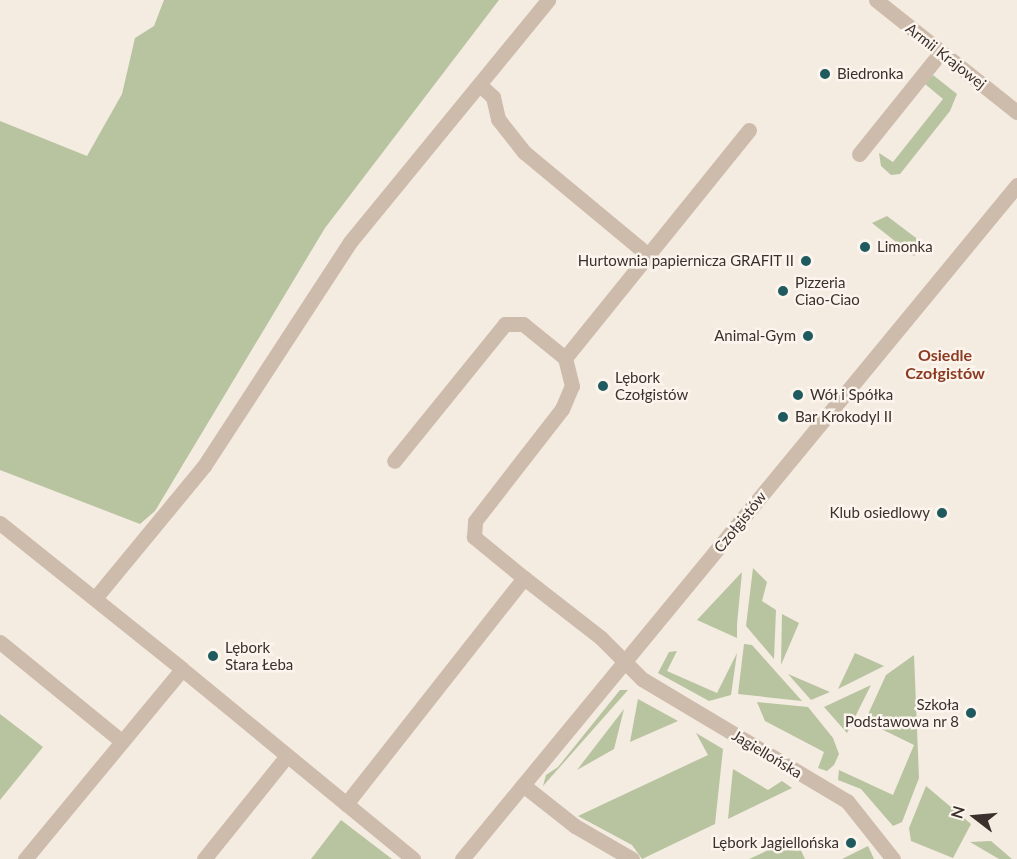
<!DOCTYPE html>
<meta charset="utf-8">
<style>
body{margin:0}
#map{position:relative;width:1017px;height:859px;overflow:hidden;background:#f4ebe1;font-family:Lato,sans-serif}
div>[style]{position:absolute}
.green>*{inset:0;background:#b8c4a0}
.minor>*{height:15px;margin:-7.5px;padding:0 7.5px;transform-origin:7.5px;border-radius:7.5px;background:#cdbbac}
.dots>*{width:16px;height:16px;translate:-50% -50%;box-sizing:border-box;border:3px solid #fbf5ee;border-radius:50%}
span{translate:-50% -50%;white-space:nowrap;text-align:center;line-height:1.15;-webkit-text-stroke:5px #fbf5ee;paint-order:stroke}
.street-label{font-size:15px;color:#3b302b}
.poi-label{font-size:15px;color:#3b302b}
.left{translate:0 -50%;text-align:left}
.right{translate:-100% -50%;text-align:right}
.neighbourhood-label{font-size:16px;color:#8c3b22;font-weight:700}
.north{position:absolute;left:945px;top:787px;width:60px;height:60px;-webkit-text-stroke:4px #fbf5ee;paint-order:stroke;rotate:286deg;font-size:16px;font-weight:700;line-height:24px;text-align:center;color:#3b302b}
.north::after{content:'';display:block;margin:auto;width:21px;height:27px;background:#3b302b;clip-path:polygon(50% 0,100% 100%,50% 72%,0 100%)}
</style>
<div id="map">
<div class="green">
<i style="clip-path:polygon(164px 0,499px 0,325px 228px,155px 511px,140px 524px,0 470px,0 121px,87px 156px,122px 94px,135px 38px,154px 26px)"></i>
<i style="clip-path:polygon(933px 75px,957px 94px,950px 111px,900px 174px,891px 175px,881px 166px,879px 153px,893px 162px,943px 99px,925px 84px)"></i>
<i style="clip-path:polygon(887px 216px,924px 244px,914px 256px,872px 223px)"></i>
<i style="clip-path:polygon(753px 568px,767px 582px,762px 601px,776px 610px,774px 659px,746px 626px)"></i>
<i style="clip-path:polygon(742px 572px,737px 624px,737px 638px,697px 620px)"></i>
<i style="clip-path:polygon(782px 614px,799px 623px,781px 665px)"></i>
<i style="clip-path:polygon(744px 644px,752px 645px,802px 701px,738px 694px)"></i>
<i style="clip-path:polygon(677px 651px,667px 671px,717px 693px,737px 653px,731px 695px,709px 701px,658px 673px,669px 652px)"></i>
<i style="clip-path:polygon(855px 653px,884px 666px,838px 689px)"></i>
<i style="clip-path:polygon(914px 655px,919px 778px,902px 822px,893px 826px,861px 789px,838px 780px,839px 770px,893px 795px,914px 745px,865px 721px,886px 675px)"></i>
<i style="clip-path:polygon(788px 674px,830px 692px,811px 700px)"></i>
<i style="clip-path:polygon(871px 685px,847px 733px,824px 707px)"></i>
<i style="clip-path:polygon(620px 690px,628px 690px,543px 786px,546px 775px,558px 767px)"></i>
<i style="clip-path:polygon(638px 699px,678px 721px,630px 742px)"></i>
<i style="clip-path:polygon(757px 702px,808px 707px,833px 738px,839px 754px,834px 765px,827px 771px,818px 768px,824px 752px,765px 721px)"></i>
<i style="clip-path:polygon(624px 709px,614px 749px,577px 770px)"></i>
<i style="clip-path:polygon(0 714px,43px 747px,0 800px)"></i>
<i style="clip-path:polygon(696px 733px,723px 749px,715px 824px,642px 859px,632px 845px,578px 816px,708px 755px)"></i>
<i style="clip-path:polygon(733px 769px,768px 790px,782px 781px,792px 788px,728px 819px)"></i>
<i style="clip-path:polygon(926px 786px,971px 824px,953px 858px,911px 841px,909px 828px)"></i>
<i style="clip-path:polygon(341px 820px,392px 859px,311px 859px)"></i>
<i style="clip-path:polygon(795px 838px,805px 859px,749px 859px)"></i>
<i style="clip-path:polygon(991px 841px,1012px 859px,999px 859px,970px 842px)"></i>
<i style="clip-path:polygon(868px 846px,874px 859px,842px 859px)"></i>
</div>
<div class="minor">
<i style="left:876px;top:0;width:180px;rotate:38.5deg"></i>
<i style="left:480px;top:85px;width:18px;rotate:43deg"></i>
<i style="left:493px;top:97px;width:23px;rotate:77deg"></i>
<i style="left:498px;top:119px;width:42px;rotate:51.8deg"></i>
<i style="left:524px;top:152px;width:161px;rotate:39.7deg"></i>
<i style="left:859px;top:154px;width:131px;rotate:-51.2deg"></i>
<i style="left:565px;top:358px;width:293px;rotate:-51.1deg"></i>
<i style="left:0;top:523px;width:233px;rotate:38.7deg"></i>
<i style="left:524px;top:578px;width:98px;rotate:37.9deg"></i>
<i style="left:601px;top:638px;width:58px;rotate:45deg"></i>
<i style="left:642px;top:679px;width:239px;rotate:30.8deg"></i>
<i style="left:847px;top:801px;width:74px;rotate:51.6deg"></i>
<i style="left:96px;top:597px;width:170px;rotate:-50.5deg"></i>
<i style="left:204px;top:466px;width:267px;rotate:-56.9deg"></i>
<i style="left:350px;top:242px;width:313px;rotate:-50.7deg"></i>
<i style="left:0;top:642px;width:155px;rotate:39.2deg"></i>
<i style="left:523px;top:785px;width:66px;rotate:38.3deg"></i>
<i style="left:575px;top:826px;width:66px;rotate:30.1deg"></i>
<i style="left:346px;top:804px;width:288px;rotate:-51.8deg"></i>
<i style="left:524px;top:578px;width:65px;rotate:-140.6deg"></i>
<i style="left:474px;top:537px;width:16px;rotate:-86deg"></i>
<i style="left:475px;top:521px;width:142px;rotate:-52.2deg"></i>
<i style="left:562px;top:409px;width:25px;rotate:-67deg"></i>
<i style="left:572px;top:386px;width:29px;rotate:-104deg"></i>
<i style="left:565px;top:358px;width:54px;rotate:-141deg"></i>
<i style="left:523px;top:324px;width:18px;rotate:180deg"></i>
<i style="left:505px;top:324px;width:176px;rotate:129deg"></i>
<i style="left:25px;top:859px;width:246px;rotate:-50.4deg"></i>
<i style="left:182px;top:669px;width:299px;rotate:39.4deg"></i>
<i style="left:204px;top:859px;width:131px;rotate:-51.2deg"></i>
<i style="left:462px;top:859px;width:873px;rotate:-50.53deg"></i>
</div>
<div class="dots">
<i style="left:825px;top:74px;background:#1f5a5e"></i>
<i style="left:865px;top:247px;background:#1f5a5e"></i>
<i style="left:806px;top:261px;background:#1f5a5e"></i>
<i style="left:783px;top:291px;background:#1f5a5e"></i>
<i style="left:808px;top:336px;background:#1f5a5e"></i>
<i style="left:603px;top:386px;background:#1f5a5e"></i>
<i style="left:798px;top:395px;background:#1f5a5e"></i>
<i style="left:783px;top:417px;background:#1f5a5e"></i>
<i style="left:942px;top:513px;background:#1f5a5e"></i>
<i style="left:213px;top:656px;background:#1f5a5e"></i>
<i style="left:971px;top:713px;background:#1f5a5e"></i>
<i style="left:851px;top:843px;background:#1f5a5e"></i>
</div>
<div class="street-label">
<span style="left:946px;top:56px;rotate:38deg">Armii Krajowej</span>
<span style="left:740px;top:522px;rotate:-51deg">Czołgistów</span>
<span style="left:767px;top:754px;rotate:31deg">Jagiellońska</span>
</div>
<div class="poi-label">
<span class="left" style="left:837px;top:74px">Biedronka</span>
<span class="left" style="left:877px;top:247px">Limonka</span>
<span class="right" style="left:794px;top:261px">Hurtownia papiernicza GRAFIT II</span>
<span class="left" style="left:795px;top:291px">Pizzeria<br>Ciao-Ciao</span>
<span class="right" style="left:796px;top:336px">Animal-Gym</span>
<span class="left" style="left:615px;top:386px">Lębork<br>Czołgistów</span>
<span class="left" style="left:810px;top:395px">Wół i Spółka</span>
<span class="left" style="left:795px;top:417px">Bar Krokodyl II</span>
<span class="right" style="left:930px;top:513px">Klub osiedlowy</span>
<span class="left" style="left:225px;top:656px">Lębork<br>Stara Łeba</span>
<span class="right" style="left:959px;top:713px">Szkoła<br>Podstawowa nr 8</span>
<span class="right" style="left:839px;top:843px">Lębork Jagiellońska</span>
</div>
<div class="neighbourhood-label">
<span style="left:945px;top:364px">Osiedle<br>Czołgistów</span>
</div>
<div class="north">N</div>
</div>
